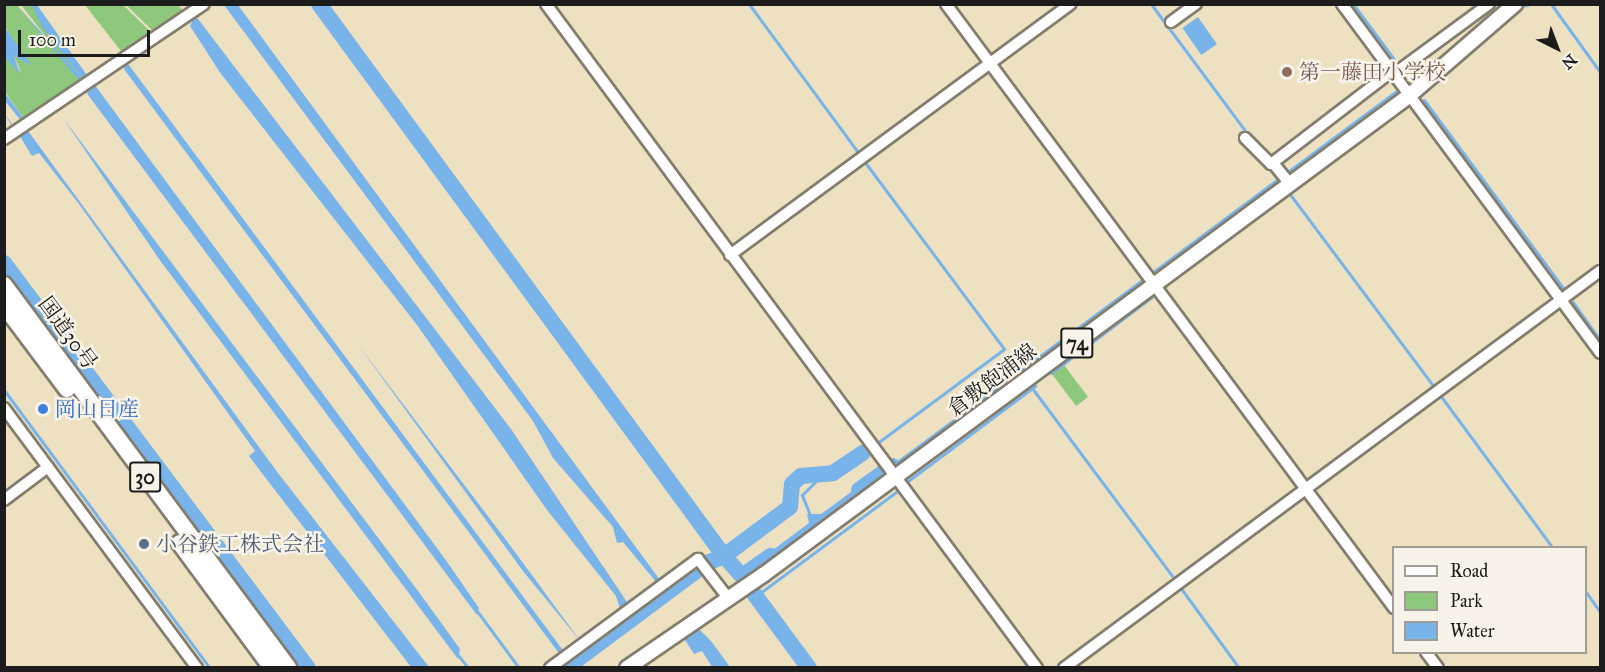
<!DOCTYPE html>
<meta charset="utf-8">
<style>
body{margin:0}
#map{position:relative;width:1605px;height:672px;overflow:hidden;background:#ede1c2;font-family:"IM FELL Great Primer","Noto Serif JP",serif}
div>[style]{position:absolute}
.green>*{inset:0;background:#8dc87d;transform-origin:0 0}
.water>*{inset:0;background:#78b4ea;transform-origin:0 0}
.stream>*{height:3px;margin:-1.5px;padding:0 1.5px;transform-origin:1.5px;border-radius:1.5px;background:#78b4ea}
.river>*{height:16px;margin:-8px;padding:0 8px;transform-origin:8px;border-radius:8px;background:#78b4ea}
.roads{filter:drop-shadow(2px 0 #847e6f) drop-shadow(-2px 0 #847e6f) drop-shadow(0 2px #847e6f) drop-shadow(0 -2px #847e6f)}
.minor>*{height:10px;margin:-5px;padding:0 5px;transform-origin:5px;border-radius:5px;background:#fff}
.major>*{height:14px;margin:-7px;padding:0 7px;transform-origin:7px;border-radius:7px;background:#fff}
.highway>*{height:16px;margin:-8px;padding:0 8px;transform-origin:8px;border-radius:8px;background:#fff}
.dots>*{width:16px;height:16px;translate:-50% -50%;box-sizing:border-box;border:3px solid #f7f3e8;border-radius:50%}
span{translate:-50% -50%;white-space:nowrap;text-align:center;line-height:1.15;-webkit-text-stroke:5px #f7f3e8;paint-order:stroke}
.shield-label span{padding:2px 4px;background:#f7f3e8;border:2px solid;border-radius:4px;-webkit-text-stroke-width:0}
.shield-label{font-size:20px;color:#1c1c1c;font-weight:700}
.education-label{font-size:21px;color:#785e54}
.left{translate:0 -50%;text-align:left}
.street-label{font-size:21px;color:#1c1c1c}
.shop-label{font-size:21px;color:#366cbe}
.service-label{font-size:21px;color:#4e5e75}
.frame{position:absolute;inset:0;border:6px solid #1c1c1c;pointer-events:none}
.legend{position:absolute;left:1392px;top:546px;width:195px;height:108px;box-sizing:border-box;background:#f7f3e8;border:2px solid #9f9d96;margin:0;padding:8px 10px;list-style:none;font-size:18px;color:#1c1c1c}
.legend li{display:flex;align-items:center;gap:12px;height:30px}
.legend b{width:30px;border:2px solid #9f9d96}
.north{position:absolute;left:1527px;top:18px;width:60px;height:60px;-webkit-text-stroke:4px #f7f3e8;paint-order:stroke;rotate:138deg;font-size:16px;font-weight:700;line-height:24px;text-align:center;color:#1c1c1c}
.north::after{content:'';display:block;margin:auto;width:21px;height:27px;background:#1c1c1c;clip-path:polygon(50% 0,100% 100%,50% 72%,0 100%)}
.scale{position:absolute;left:18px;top:30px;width:132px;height:27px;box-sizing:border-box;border:3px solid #1c1c1c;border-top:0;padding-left:8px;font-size:18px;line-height:21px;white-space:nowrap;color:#1c1c1c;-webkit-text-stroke:4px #f7f3e8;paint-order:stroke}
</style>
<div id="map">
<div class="green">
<i style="clip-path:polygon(5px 5px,17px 5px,75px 74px,21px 5px,32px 5px,81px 77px,81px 83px,26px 121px,5px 92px,5px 56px,21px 72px,14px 56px,19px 53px,28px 67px,5px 26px)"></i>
<i style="clip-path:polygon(85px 5px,123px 5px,154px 35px,124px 55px)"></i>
<i style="clip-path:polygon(126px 5px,178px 5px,186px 14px,156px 34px)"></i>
<i style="left:1064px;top:365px;width:40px;height:15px;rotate:53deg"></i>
</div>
<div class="water">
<i style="clip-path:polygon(17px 5px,81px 77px,42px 27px,32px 5px,37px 5px,89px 78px,18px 128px,15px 128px,12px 126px,5px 114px,15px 128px,22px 122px,5px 101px,4px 92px,26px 121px,81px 83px)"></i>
<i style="clip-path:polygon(224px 5px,238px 5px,660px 580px,657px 583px,623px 542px,617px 543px,613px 527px,553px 458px,533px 421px)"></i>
<i style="clip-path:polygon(195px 15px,511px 429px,629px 605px,621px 612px,616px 596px,547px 510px,417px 325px,221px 74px,190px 26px)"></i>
<i style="left:1198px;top:17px;width:33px;height:19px;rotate:55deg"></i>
<i style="clip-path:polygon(4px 26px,32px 66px,14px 56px,20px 74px,5px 57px)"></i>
<i style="clip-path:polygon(126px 61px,565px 653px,561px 656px,144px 96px,124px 69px)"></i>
<i style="clip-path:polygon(94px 84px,445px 559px,479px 608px,477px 615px,88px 95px,86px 89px)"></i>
<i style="clip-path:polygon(63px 118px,421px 595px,460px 649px,458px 659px,159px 259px)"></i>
<i style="clip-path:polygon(26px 128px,278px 473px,429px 667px,411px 667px,258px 468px,249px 456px,255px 451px,79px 204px,39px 153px,32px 156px,18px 133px)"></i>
<i style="clip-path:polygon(356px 342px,512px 548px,581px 642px,523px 571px)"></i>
<i style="clip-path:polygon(873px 476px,877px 480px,755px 570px,753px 565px,809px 523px,807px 514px,821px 514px)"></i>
<i style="clip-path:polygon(698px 628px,711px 641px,730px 667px,712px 667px,702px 651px,694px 654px,683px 637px)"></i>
</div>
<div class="stream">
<i style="left:749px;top:4px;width:187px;rotate:53.7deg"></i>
<i style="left:1151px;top:4px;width:164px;rotate:53.4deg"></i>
<i style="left:1353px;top:4px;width:77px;rotate:53.4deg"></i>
<i style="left:1551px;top:4px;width:84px;rotate:54.2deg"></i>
<i style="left:1522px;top:6px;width:8px;rotate:-14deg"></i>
<i style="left:1424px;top:100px;width:239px;rotate:53.5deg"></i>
<i style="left:864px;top:161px;width:234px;rotate:53.3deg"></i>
<i style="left:1004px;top:349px;width:159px;rotate:143.4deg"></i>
<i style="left:1272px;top:170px;width:13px;rotate:51deg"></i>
<i style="left:1289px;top:193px;width:244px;rotate:53.2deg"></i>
<i style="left:1570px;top:298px;width:52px;rotate:54.5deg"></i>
<i style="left:1051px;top:373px;width:131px;rotate:-37deg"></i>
<i style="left:1032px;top:388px;width:241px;rotate:53.3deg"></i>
<i style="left:4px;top:390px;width:346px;rotate:53.5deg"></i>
<i style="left:1440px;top:395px;width:190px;rotate:53.6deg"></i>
<i style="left:892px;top:466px;width:630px;rotate:-36.62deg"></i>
<i style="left:904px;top:484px;width:164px;rotate:-36.8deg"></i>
<i style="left:810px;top:515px;width:22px;rotate:-112deg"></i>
<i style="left:802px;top:495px;width:28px;rotate:-45deg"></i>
<i style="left:1180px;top:587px;width:100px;rotate:53.9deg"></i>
<i style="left:1586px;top:592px;width:24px;rotate:55deg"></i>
<i style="left:756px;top:596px;width:179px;rotate:-36.6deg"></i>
<i style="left:477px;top:611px;width:71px;rotate:53.6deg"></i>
<i style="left:585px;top:650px;width:3px;rotate:45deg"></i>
<i style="left:458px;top:655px;width:16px;rotate:52deg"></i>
<i style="left:568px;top:662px;width:3px;rotate:45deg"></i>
<i style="left:4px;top:667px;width:1px;rotate:45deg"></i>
</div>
<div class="river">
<i style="left:319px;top:4px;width:685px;rotate:53.73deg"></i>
<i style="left:724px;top:556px;width:82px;rotate:-36.6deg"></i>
<i style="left:790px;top:507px;width:23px;rotate:-85deg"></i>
<i style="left:792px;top:484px;width:12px;rotate:-42deg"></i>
<i style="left:801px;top:476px;width:32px;rotate:-5deg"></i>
<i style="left:833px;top:473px;width:36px;rotate:-34deg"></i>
<i style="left:4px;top:263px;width:506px;rotate:53.11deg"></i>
<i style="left:859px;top:490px;width:41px;rotate:-36deg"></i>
<i style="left:752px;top:591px;width:96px;rotate:53.5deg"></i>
<i style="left:566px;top:668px;width:176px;rotate:-36.7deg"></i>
<i style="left:707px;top:563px;width:18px;rotate:-22deg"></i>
<i style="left:724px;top:556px;width:27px;rotate:48deg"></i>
<i style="left:742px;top:576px;width:35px;rotate:-35deg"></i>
</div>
<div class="roads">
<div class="minor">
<i style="left:546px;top:4px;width:826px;rotate:53.52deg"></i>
<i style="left:946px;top:4px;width:752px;rotate:53.43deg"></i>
<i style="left:1342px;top:4px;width:434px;rotate:53.5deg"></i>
<i style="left:1171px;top:22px;width:31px;rotate:-36deg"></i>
<i style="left:1394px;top:74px;width:118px;rotate:-36.4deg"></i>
<i style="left:1245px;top:138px;width:37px;rotate:45deg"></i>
<i style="left:1271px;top:164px;width:153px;rotate:-37.5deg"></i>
<i style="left:4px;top:139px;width:241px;rotate:-34deg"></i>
<i style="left:1273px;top:163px;width:27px;rotate:51deg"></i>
<i style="left:730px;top:255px;width:423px;rotate:-36.4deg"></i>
<i style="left:4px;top:408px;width:324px;rotate:53.4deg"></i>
<i style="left:4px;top:500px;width:55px;rotate:-36.9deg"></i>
<i style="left:1426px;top:652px;width:20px;rotate:53deg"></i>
<i style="left:550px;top:668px;width:184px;rotate:-36.4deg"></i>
<i style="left:698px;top:559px;width:49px;rotate:52.4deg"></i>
<i style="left:1064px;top:668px;width:667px;rotate:-36.53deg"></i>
</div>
<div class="major">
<i style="left:627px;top:668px;width:165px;rotate:-34.4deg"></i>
<i style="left:763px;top:575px;width:806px;rotate:-36.57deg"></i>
<i style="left:1410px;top:95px;width:139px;rotate:-40.9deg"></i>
</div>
<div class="highway">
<i style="left:4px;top:285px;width:477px;rotate:53.4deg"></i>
<i style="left:4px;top:305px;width:105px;rotate:53.1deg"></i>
<i style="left:180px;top:543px;width:155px;rotate:53.6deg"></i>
</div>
</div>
<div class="dots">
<i style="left:1287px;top:72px;background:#8d6e63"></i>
<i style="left:43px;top:409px;background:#3f7fe0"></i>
<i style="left:144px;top:544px;background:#5c6f8a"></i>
</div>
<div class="shield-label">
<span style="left:1077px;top:343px">74</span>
<span style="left:145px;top:477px">30</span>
</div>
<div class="education-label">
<span class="left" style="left:1299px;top:72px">第一藤田小学校</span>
</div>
<div class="street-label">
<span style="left:68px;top:333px;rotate:54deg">国道30号</span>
<span style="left:992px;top:380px;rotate:-37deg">倉敷飽浦線</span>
</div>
<div class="shop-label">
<span class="left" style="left:55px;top:409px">岡山日産</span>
</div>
<div class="service-label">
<span class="left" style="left:156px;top:544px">小谷鉄工株式会社</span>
</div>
<div class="frame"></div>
<ul class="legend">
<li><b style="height:8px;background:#fff"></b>Road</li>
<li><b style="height:16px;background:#8dc87d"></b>Park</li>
<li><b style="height:16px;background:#78b4ea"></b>Water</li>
</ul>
<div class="north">N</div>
<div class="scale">100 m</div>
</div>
